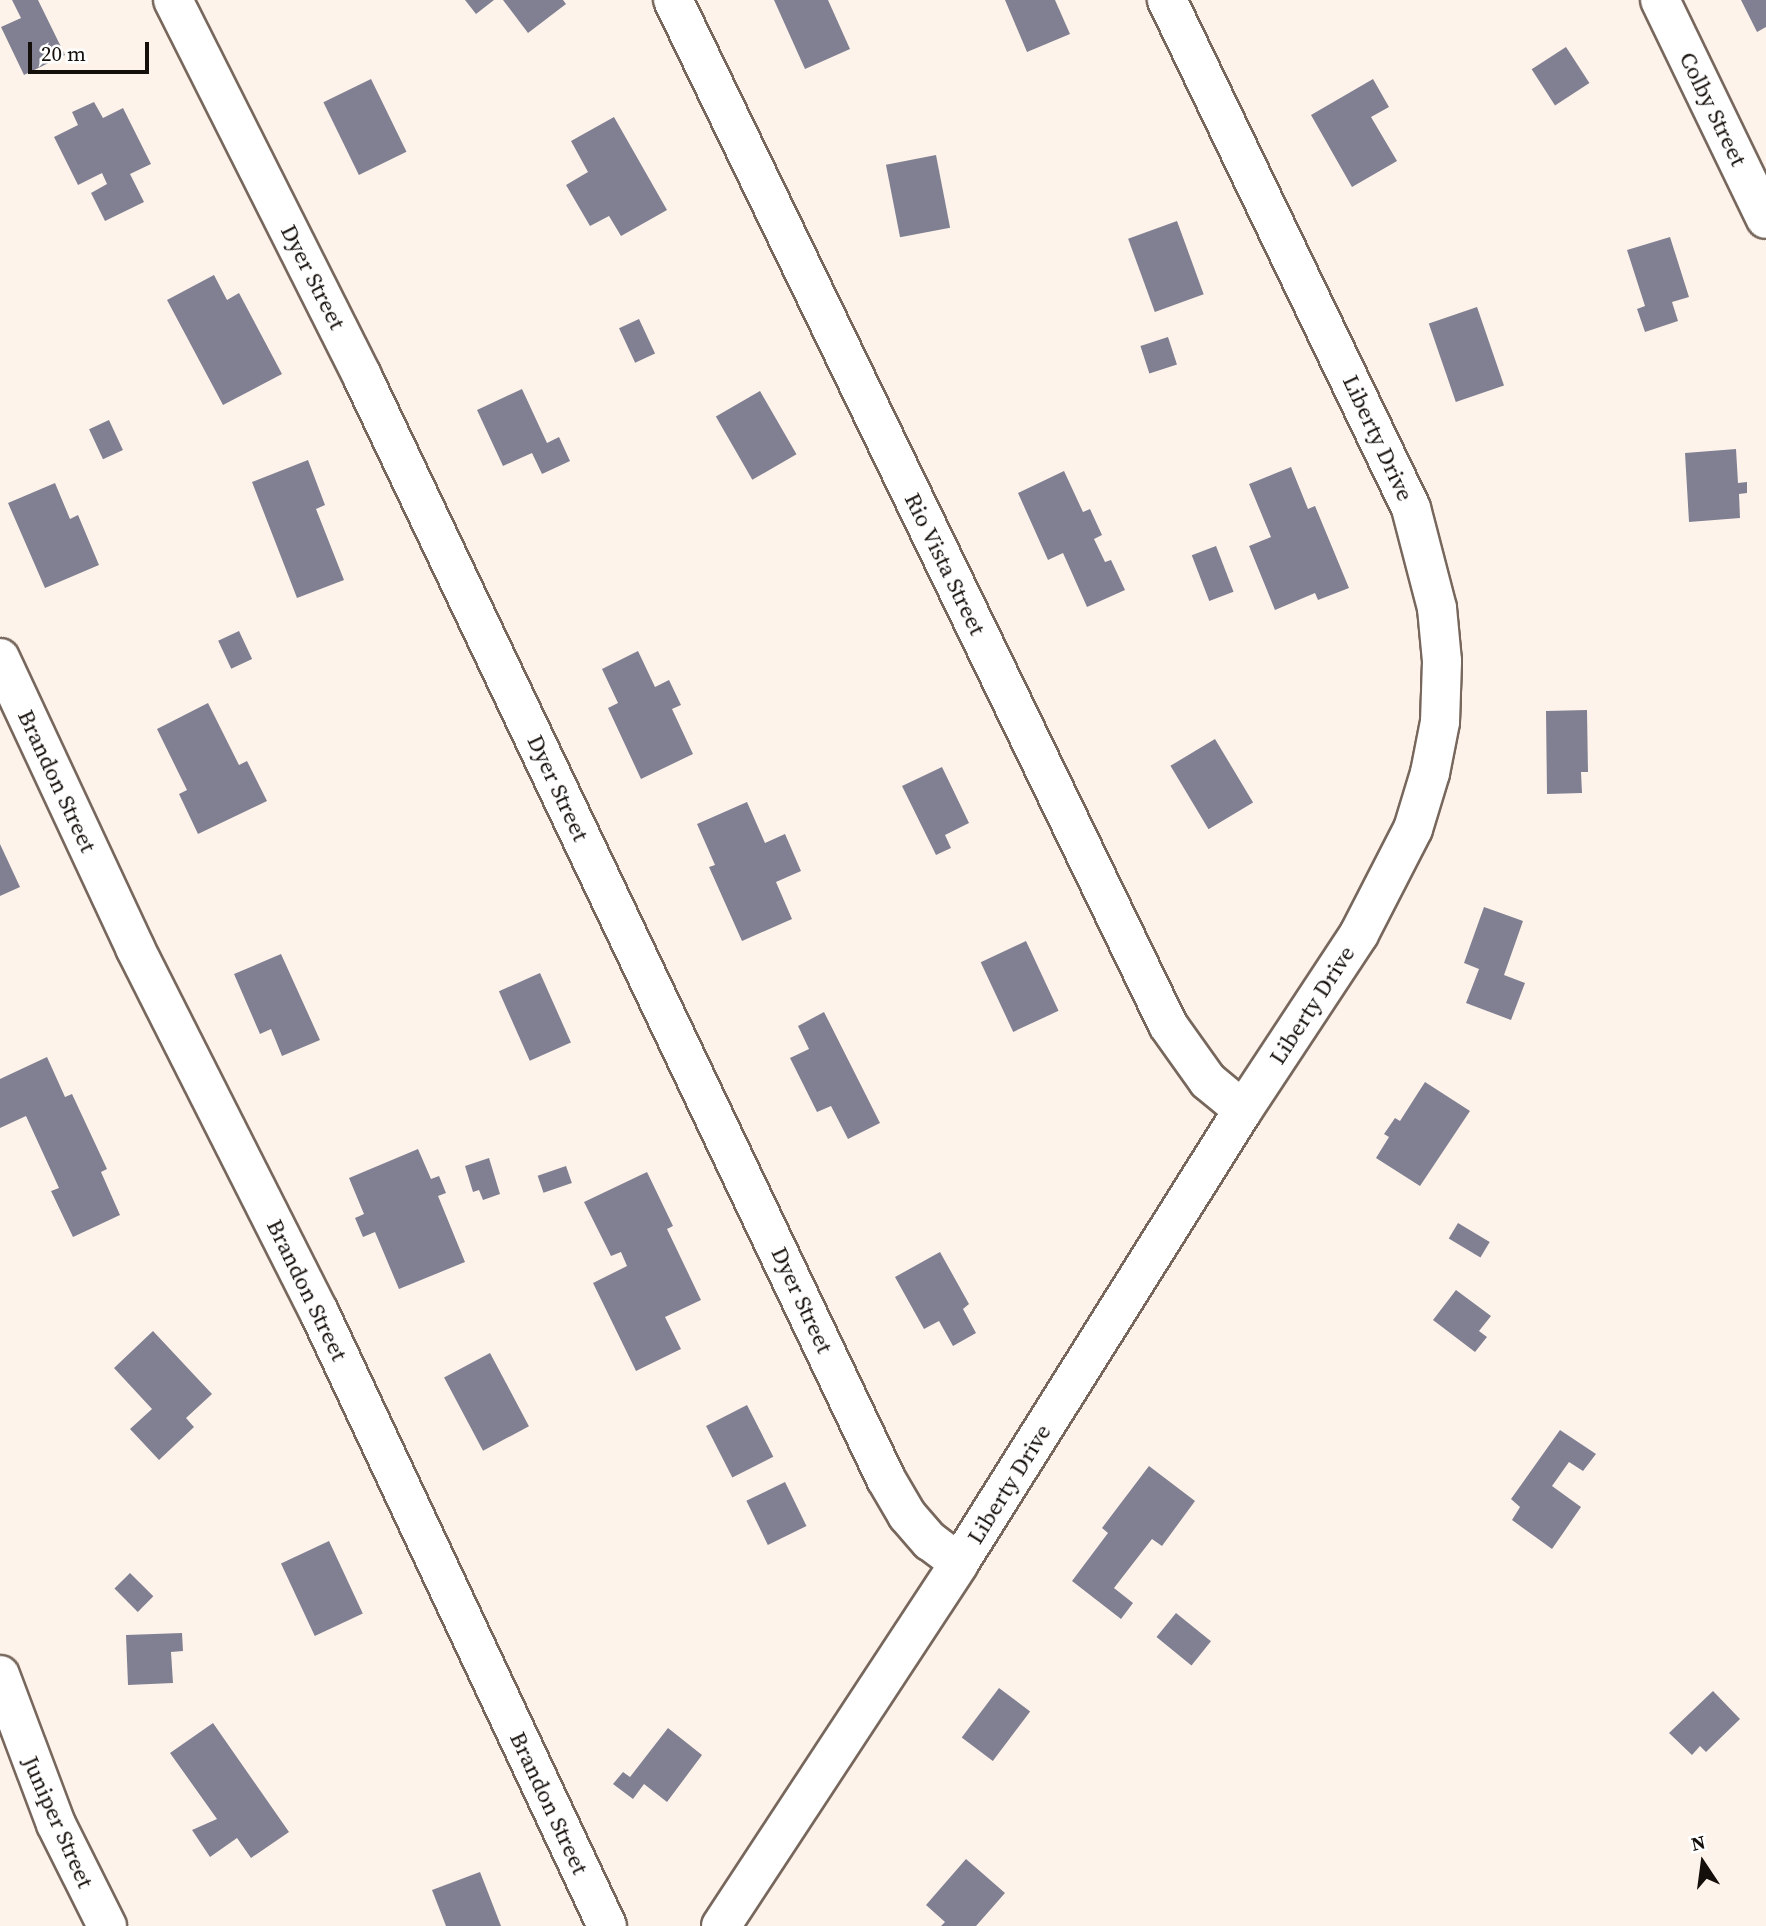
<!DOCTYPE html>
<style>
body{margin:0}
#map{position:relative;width:1766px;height:1926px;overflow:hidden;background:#fef3eb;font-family:"Source Serif 4",serif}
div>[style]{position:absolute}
.building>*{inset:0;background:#808092;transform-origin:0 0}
.roads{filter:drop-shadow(2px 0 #77675c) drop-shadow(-2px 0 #77675c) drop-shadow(0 2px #77675c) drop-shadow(0 -2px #77675c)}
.minor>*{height:38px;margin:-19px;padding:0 19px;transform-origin:19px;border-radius:19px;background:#fff}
span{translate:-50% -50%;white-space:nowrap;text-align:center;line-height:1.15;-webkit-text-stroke:5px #fff;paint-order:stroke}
.street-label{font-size:23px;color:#150f0b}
.north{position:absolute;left:1668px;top:1828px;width:70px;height:70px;-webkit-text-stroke:5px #fff;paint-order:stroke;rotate:347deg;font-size:19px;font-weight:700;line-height:28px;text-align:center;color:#150f0b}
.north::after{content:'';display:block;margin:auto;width:24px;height:32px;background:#150f0b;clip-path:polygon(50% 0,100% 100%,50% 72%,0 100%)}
.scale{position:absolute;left:28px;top:42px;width:121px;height:32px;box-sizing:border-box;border:4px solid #150f0b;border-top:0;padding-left:9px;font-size:21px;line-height:24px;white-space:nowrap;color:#150f0b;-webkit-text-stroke:5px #fff;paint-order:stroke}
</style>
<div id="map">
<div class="building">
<i style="clip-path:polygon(12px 0,38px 0,65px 55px,24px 75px,1px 27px,21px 18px)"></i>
<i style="clip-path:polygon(465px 0,494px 0,476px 14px)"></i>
<i style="clip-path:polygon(503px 0,563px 0,566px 4px,528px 33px)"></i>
<i style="clip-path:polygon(774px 0,828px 0,850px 49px,805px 69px)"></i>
<i style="clip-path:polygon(1005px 0,1055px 0,1070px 34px,1027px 52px)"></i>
<i style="clip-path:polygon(1741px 0,1766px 0,1766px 27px,1757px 32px)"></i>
<i style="left:1566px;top:47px;width:43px;height:41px;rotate:57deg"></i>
<i style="left:371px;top:79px;width:81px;height:53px;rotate:64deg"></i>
<i style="clip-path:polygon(1373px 79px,1389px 107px,1371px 117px,1397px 161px,1352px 187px,1311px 115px)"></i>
<i style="clip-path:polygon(94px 102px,103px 118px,123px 108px,151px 164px,130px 174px,144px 202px,105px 221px,91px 193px,107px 184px,102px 173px,78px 185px,54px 137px,78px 125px,72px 112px)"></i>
<i style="clip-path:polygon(614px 117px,667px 210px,621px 236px,609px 216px,590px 226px,566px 185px,588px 172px,571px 141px)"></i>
<i style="left:936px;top:155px;width:74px;height:51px;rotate:79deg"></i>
<i style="left:1177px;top:221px;width:78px;height:52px;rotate:70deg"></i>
<i style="clip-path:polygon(1670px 237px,1689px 297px,1672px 302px,1678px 321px,1645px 332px,1637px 309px,1645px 306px,1627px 250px)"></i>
<i style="clip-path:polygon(214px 275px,227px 300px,239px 293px,282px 374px,223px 405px,167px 300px)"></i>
<i style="left:1477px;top:307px;width:83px;height:51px;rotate:71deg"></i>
<i style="left:639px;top:319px;width:38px;height:22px;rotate:65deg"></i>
<i style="left:1168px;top:337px;width:29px;height:29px;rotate:72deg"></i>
<i style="clip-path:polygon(522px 389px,547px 443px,559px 437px,570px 461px,542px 474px,532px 453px,503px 466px,477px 410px)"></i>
<i style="left:760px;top:391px;width:73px;height:51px;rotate:60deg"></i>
<i style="left:109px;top:420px;width:33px;height:22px;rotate:65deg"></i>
<i style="clip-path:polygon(1736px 449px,1738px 483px,1747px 482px,1747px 493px,1739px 494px,1740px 518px,1689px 522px,1685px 453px)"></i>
<i style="clip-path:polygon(308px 460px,325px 505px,316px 509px,344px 580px,297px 598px,252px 482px)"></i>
<i style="clip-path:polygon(1291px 467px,1308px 509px,1315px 506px,1349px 588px,1318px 600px,1315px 593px,1275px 610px,1249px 546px,1271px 537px,1249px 484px)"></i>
<i style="clip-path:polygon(1064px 471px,1083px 512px,1090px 509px,1102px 535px,1094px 539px,1105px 562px,1111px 560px,1125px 590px,1087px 607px,1063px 553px,1048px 560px,1018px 493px)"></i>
<i style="clip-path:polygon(55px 483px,70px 519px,78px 515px,99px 565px,45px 588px,8px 503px)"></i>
<i style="left:1216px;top:546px;width:49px;height:26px;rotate:69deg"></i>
<i style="left:239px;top:631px;width:31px;height:23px;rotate:65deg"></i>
<i style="clip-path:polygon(638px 651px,655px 687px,669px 680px,681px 705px,672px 709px,693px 754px,641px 779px,608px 708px,618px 703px,602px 669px)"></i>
<i style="clip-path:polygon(208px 703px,239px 765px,247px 761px,267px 801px,198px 834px,179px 794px,187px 790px,157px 729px)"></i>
<i style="clip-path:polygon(1587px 710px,1588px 772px,1581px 772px,1582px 793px,1547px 794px,1546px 711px)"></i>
<i style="left:1215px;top:739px;width:74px;height:52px;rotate:59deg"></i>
<i style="clip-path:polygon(942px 767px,969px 823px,945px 835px,951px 848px,936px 855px,902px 786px)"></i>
<i style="clip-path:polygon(747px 802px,765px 843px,785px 834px,801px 871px,776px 882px,792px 919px,742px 941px,709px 867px,715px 865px,697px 824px)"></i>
<i style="clip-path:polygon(0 844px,20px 887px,0 896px)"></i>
<i style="clip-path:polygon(1484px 907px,1523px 921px,1504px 975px,1525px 983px,1511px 1020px,1466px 1003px,1479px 969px,1464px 963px)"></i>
<i style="left:1026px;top:941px;width:77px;height:50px;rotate:65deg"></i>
<i style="clip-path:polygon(281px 954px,320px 1040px,282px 1056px,271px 1029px,260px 1034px,234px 974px)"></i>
<i style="left:540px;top:973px;width:76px;height:45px;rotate:66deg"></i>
<i style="clip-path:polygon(824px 1012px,880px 1123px,848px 1139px,831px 1106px,817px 1112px,790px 1058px,809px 1049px,798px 1026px)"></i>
<i style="clip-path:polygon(47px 1057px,65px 1097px,72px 1094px,107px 1169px,101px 1172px,120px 1215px,73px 1237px,51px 1191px,59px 1188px,26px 1116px,0 1128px,0 1079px)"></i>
<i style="clip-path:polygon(1425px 1082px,1470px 1111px,1420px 1186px,1376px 1158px,1389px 1137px,1384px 1134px,1395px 1118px,1400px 1121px)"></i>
<i style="clip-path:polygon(418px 1149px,431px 1179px,439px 1176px,446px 1193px,438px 1196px,465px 1262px,399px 1289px,375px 1232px,363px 1237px,355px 1218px,364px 1214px,349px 1178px)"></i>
<i style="clip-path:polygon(489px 1158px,500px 1194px,483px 1200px,479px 1190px,473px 1192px,465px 1166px)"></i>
<i style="left:566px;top:1166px;width:18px;height:30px;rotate:71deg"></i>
<i style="clip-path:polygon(647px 1172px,673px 1226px,667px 1229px,701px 1300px,665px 1317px,681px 1349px,636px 1371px,593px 1283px,627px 1266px,621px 1252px,611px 1256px,584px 1202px)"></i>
<i style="left:1458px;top:1223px;width:37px;height:18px;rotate:31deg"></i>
<i style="clip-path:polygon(940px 1252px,969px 1304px,963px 1309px,976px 1333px,953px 1346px,939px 1321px,924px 1329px,895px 1277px)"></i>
<i style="clip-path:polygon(1456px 1290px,1491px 1316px,1479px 1331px,1487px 1337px,1475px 1352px,1433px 1320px)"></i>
<i style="clip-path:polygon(153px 1331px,212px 1394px,186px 1418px,194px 1427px,159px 1460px,130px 1429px,152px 1409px,114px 1368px)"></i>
<i style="left:490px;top:1353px;width:83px;height:52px;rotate:62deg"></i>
<i style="left:747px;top:1405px;width:58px;height:46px;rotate:63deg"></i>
<i style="clip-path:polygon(1560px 1430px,1596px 1454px,1583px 1471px,1569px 1462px,1552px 1486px,1581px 1507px,1552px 1549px,1512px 1520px,1520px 1507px,1511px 1499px)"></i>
<i style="clip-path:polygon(1149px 1466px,1195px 1501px,1162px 1546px,1152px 1539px,1114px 1588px,1133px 1603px,1121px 1619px,1072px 1581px,1108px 1533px,1102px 1528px)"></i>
<i style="left:785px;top:1482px;width:49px;height:43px;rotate:64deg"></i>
<i style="left:329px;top:1541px;width:80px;height:53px;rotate:65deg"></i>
<i style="left:130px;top:1573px;width:33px;height:22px;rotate:45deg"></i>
<i style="left:1176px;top:1613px;width:45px;height:31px;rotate:39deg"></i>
<i style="clip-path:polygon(182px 1633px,183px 1651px,171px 1652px,173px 1683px,128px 1685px,126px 1635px)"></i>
<i style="left:999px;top:1688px;width:39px;height:62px;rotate:37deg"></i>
<i style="clip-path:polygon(1713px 1691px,1740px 1719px,1706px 1752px,1700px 1746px,1692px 1755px,1669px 1733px)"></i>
<i style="clip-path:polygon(213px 1723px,289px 1832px,251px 1858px,237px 1838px,210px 1857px,192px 1830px,217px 1819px,170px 1753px)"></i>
<i style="clip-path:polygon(668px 1728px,702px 1755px,667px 1802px,644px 1784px,633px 1799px,613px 1784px,623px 1772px,630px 1777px)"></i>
<i style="clip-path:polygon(966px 1859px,1005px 1893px,976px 1926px,941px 1926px,945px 1922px,926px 1905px)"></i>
<i style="clip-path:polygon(480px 1872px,501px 1926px,446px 1926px,432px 1890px)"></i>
</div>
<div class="roads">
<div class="minor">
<i style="left:173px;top:0;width:421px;rotate:63.3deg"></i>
<i style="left:362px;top:376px;width:1221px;rotate:64.59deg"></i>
<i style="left:886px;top:1479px;width:42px;rotate:59.7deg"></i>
<i style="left:907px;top:1515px;width:35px;rotate:49deg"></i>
<i style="left:930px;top:1541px;width:36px;rotate:37deg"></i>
<i style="left:673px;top:0;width:1138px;rotate:64.22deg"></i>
<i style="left:1168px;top:1025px;width:69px;rotate:54.5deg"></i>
<i style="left:1208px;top:1081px;width:45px;rotate:39.6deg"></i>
<i style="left:1660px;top:0;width:243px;rotate:64.2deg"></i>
<i style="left:0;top:658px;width:320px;rotate:65deg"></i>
<i style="left:135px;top:948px;width:408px;rotate:63.2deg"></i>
<i style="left:319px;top:1312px;width:678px;rotate:64.87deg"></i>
<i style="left:0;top:1675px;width:159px;rotate:69.4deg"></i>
<i style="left:56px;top:1824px;width:114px;rotate:63.4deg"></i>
<i style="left:721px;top:1926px;width:434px;rotate:-56.7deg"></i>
<i style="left:959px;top:1563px;width:535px;rotate:-57.92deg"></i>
<i style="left:1243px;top:1110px;width:211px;rotate:-56.6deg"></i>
<i style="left:1359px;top:934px;width:118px;rotate:-62.8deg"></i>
<i style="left:1413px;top:829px;width:59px;rotate:-73.1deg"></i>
<i style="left:1430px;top:773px;width:52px;rotate:-78.9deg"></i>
<i style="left:1440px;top:722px;width:61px;rotate:-88.1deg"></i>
<i style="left:1442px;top:661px;width:53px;rotate:-95.4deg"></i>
<i style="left:1437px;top:608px;width:103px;rotate:-104.6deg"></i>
<i style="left:1411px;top:508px;width:564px;rotate:-115.66deg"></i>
</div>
</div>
<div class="street-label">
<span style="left:1713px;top:109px;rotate:64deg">Colby Street</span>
<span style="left:313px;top:277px;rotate:63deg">Dyer Street</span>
<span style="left:1378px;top:438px;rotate:65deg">Liberty Drive</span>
<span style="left:945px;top:564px;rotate:64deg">Rio Vista Street</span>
<span style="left:57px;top:781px;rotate:65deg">Brandon Street</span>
<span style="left:558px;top:788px;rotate:65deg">Dyer Street</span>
<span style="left:1312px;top:1005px;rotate:-57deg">Liberty Drive</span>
<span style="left:307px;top:1290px;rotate:64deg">Brandon Street</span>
<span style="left:802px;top:1300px;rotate:65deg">Dyer Street</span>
<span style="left:1009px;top:1484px;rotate:-58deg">Liberty Drive</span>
<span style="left:549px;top:1803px;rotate:65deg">Brandon Street</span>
<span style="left:58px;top:1822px;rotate:66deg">Juniper Street</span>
</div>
<div class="north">N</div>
<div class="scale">20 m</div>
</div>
